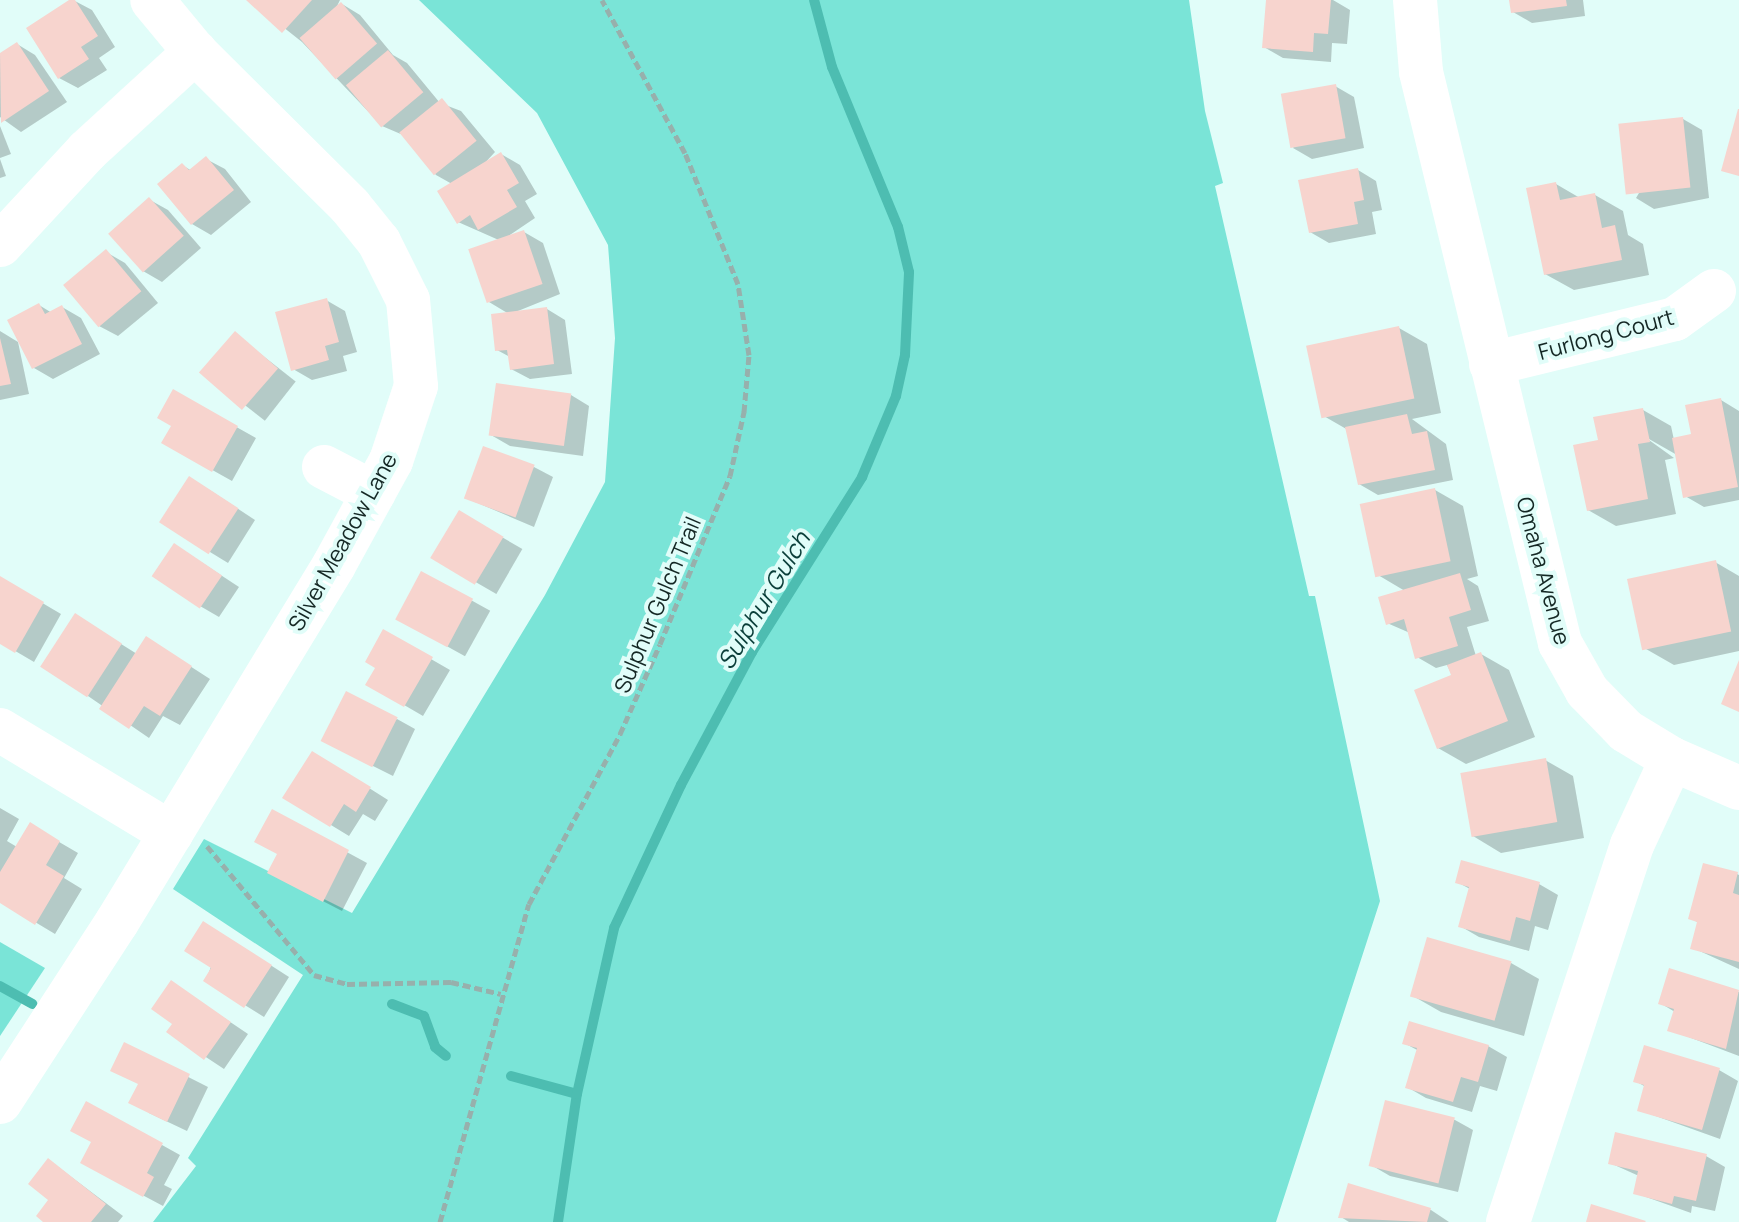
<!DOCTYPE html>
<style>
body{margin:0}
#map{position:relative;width:1739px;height:1222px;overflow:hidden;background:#e1fdf9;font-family:Manrope,sans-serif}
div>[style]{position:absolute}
.green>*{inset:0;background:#7ae4d7}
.shadow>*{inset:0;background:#0003;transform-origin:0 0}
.stream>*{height:10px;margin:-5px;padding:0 5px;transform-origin:5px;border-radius:5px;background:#4dbdb1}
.building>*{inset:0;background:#f7d4ce;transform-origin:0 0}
.path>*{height:5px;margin-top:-2.5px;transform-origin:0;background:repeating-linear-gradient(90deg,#97b0ac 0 8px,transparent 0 12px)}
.minor>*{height:44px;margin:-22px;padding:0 22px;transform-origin:22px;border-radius:22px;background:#fff}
span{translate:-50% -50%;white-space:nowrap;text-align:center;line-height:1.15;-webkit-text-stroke:8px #e1fdf9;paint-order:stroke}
.street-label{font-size:22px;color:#142724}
.water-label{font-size:24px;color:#0a3e39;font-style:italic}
</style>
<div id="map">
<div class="green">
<i style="clip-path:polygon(419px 0,1189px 0,1205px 111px,1223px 183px,1215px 186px,1309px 596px,1315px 596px,1380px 901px,1276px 1222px,153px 1222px,196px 1166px,188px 1158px,303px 975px,173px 889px,204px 839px,352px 913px,545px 595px,605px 482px,615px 338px,608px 245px,537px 113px)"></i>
<i style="clip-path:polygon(0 942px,45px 968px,0 1036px)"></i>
</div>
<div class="shadow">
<i style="clip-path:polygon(73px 0,92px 10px,115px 47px,99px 58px,107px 70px,78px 88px,59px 78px)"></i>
<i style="clip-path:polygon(249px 0,340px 0,335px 10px,342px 4px,360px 15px,393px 55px,407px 63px,440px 103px,461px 111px,495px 152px,483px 165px,501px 154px,520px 165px,537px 194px,525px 201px,535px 218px,501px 241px,458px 222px,452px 184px,436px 175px,403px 135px,382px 126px,302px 42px)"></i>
<i style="clip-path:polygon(1268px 0,1333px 0,1350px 10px,1347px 44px,1332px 43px,1331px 62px,1283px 58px,1264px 47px)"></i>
<i style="clip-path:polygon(1511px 0,1583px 0,1585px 16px,1532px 23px,1513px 12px)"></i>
<i style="clip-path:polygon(17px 44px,35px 55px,67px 102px,21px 132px,0 117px,0 55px)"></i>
<i style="clip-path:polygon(1335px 86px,1354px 97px,1364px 148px,1312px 159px,1293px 148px)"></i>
<i style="clip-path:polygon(1683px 119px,1702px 130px,1709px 198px,1654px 209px,1636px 198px)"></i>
<i style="clip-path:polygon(0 126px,11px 154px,0 158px)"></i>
<i style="clip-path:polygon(0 159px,6px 176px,0 178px)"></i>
<i style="clip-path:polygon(206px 159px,225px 169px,251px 202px,211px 235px,192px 224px,182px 165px,192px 171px)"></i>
<i style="clip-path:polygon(1358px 170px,1376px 181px,1382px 210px,1372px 212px,1376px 234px,1329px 243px,1310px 232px)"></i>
<i style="clip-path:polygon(1556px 184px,1580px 198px,1595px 195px,1623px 211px,1628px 235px,1643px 244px,1649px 275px,1574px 290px,1545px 274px)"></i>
<i style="clip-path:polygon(150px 200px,168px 210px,201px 248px,162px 282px,143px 271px)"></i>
<i style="clip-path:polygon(524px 232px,543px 243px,560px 294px,513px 313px,547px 309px,565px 320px,572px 374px,530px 379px,511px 369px,510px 357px,497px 350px,509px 314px,489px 302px)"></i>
<i style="clip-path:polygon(106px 252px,125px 263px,158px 303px,118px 336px,99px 326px)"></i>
<i style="clip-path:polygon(326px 300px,345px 311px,357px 352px,343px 356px,347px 371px,312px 380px,293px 369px)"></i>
<i style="clip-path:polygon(39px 305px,52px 313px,62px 307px,81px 318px,100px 354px,53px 379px,34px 368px)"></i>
<i style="clip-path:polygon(1399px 328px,1427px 344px,1441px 413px,1412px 419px,1446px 444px,1453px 480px,1378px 495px,1359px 484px,1348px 430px,1322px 415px)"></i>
<i style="clip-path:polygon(0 331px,18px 342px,29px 394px,0 400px)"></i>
<i style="left:235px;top:334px;width:77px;height:50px;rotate:38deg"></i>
<i style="clip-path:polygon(498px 385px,571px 395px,589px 406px,583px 456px,510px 446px,491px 435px)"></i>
<i style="clip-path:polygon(174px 392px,256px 438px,232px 481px,164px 443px,174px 425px)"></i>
<i style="clip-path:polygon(1721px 400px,1739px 411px,1739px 500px,1704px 507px,1685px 496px,1677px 455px,1642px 435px,1674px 458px,1665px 460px,1676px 514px,1616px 526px,1588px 510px,1600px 442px,1643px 410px,1671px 426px,1674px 440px,1693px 436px)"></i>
<i style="clip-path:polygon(534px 467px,553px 477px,534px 527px,466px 498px)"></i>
<i style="clip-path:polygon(208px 489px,255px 520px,228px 563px,210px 552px)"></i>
<i style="clip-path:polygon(1435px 490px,1463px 506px,1478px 576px,1467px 579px,1478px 586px,1489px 621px,1467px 627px,1476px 656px,1481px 654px,1509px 670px,1535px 737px,1466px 764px,1438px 748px,1453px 677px,1447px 665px,1436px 668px,1417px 657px,1410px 633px,1387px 623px,1405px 591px,1378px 575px)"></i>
<i style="left:460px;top:513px;width:72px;height:52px;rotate:30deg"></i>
<i style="clip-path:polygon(175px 545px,239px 587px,219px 617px,200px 606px)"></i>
<i style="clip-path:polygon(1715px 562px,1739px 576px,1739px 651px,1674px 665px,1646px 649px)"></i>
<i style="left:422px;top:573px;width:78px;height:52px;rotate:29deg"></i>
<i style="clip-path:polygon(0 578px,61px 614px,34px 662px,0 642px)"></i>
<i style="clip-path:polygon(94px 627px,137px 654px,165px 650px,210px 679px,180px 725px,163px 716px,149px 738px,88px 696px)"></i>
<i style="clip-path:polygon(384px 632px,450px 670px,423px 716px,368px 684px,377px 667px)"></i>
<i style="clip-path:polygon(397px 719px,415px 729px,393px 776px,343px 751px)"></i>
<i style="clip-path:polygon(1545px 760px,1573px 776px,1584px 838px,1501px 853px,1473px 836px)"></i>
<i style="clip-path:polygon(331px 764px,388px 800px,375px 821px,363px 814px,349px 836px,285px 797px)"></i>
<i style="clip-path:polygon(0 808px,19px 819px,7px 841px,17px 847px,30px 825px,78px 853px,64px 878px,82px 889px,55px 934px,0 901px)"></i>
<i style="clip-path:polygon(273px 812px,367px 863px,342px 911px,288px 883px)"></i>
<i style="clip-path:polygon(1737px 874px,1739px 875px,1739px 969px,1693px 948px,1699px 923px,1690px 918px)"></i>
<i style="clip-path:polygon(1457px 882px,1539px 884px,1558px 895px,1548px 930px,1535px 926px,1529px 951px,1479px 937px,1460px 926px,1470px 889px)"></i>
<i style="clip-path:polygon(222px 934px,289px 977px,264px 1017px,206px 981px)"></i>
<i style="clip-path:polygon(1511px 963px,1539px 979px,1524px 1036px,1441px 1012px,1413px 996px)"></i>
<i style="clip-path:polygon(1670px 971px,1739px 992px,1739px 1056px,1670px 1030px,1675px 1012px,1660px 1003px)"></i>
<i style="clip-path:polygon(171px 982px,248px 1034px,224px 1069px,168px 1032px,174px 1023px)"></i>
<i style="clip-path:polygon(1404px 1043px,1488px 1046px,1507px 1057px,1497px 1091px,1480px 1086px,1472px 1112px,1426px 1098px,1407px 1087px,1419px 1051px)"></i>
<i style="clip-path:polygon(125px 1045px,208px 1087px,187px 1131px,149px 1113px)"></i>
<i style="clip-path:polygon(1719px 1070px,1738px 1081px,1720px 1139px,1639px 1110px,1646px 1087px,1635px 1081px)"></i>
<i style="clip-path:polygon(1386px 1103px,1455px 1120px,1473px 1130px,1458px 1192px,1390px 1176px,1371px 1165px)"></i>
<i style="clip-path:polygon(162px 1145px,180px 1155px,164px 1185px,172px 1189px,163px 1206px,101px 1173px)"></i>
<i style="clip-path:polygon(1706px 1156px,1725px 1167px,1715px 1211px,1692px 1206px,1691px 1213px,1635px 1193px,1639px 1176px,1610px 1163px)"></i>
<i style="clip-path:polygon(49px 1160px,123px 1216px,118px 1222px,46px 1222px,51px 1200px)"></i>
<i style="clip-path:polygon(1350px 1186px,1431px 1210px,1449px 1222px,1349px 1222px,1341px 1217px)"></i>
</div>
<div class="stream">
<i style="left:0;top:986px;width:37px;rotate:29deg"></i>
<i style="left:392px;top:1004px;width:34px;rotate:21deg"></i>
<i style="left:424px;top:1016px;width:33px;rotate:70deg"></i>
<i style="left:435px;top:1047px;width:14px;rotate:39deg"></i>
<i style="left:511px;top:1076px;width:68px;rotate:15.3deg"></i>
<i style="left:558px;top:1222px;width:129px;rotate:-81.6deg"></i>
<i style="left:577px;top:1094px;width:170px;rotate:-77.4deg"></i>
<i style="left:614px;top:928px;width:158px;rotate:-64.9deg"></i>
<i style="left:681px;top:785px;width:151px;rotate:-61.9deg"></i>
<i style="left:752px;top:652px;width:207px;rotate:-57.8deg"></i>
<i style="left:862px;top:477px;width:88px;rotate:-67.2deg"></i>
<i style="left:896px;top:396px;width:42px;rotate:-77.6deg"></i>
<i style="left:905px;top:355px;width:83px;rotate:-87.2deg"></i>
<i style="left:909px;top:272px;width:46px;rotate:-103.7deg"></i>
<i style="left:898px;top:227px;width:173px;rotate:-112.4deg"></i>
<i style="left:832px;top:67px;width:69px;rotate:-105deg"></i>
</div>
<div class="building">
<i style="clip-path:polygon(69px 0,75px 0,98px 36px,81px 47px,89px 59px,58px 79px,26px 28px)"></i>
<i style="clip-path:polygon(246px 0,312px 0,282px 33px)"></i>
<i style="clip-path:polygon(1266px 0,1331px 0,1328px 34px,1314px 33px,1313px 52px,1262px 48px)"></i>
<i style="clip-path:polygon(1509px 0,1566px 0,1567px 6px,1511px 13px)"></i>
<i style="left:341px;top:2px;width:55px;height:55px;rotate:49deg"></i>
<i style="clip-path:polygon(17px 42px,49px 91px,1px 123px,0 53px)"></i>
<i style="left:388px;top:50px;width:55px;height:55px;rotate:50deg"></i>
<i style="left:1336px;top:84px;width:55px;height:56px;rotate:80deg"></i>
<i style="left:442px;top:98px;width:55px;height:55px;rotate:51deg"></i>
<i style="clip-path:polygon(1738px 109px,1739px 109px,1739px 176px,1721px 171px)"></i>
<i style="left:1683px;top:117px;width:71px;height:65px;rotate:84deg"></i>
<i style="clip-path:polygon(501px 152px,519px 183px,507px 190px,517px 207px,478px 230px,470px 215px,457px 224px,437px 191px)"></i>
<i style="clip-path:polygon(206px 156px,234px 190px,191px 225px,157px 184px,182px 163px,189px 170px)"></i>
<i style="clip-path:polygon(1358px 168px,1364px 200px,1354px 202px,1358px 224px,1309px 233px,1298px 180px)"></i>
<i style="clip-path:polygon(1556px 182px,1560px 200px,1595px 193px,1602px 228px,1615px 225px,1622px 260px,1544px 275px,1526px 188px)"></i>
<i style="left:149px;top:197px;width:52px;height:55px;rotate:48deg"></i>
<i style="left:524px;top:230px;width:57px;height:59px;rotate:71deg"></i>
<i style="left:106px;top:249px;width:55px;height:56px;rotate:50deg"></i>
<i style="clip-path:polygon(327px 298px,339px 342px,325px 346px,329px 360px,291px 371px,275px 312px)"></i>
<i style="clip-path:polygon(39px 303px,45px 314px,62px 305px,82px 344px,32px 369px,7px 320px)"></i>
<i style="clip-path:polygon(547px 307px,554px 364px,510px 370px,507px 350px,495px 351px,491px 314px)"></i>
<i style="left:1399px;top:326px;width:74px;height:95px;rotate:78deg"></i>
<i style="left:235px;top:331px;width:57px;height:55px;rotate:41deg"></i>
<i style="clip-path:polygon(0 338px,11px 384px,0 386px)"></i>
<i style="left:496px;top:383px;width:76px;height:53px;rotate:8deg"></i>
<i style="clip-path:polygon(173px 389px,238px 426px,212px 472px,161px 443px,171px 426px,157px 418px)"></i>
<i style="clip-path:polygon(1721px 398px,1738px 487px,1683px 498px,1672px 438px,1691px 434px,1685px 405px)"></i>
<i style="clip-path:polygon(1643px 408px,1650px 442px,1638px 444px,1648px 499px,1587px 511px,1573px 445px,1598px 440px,1593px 417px)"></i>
<i style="clip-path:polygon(1407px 414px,1412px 434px,1427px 431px,1435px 470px,1358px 485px,1345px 427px)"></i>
<i style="left:483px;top:446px;width:55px;height:56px;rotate:20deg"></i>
<i style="left:189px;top:476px;width:59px;height:55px;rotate:33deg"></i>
<i style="left:1435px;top:488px;width:75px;height:77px;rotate:78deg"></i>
<i style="left:459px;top:510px;width:52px;height:56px;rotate:31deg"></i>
<i style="left:174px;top:543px;width:58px;height:40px;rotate:34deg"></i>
<i style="left:1716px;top:560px;width:73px;height:91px;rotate:78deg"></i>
<i style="left:421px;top:571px;width:59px;height:55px;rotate:28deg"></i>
<i style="clip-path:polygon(1460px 573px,1471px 610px,1449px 617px,1458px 646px,1415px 659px,1404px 619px,1386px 625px,1378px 597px)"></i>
<i style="clip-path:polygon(0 576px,44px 602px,15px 653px,0 644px)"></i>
<i style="left:75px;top:613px;width:56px;height:64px;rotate:33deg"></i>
<i style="clip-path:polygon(383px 629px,433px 657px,404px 707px,365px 685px,375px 668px,365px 662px)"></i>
<i style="clip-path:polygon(146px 636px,192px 666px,160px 716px,144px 706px,129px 729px,99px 709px)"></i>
<i style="clip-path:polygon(1481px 652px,1508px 721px,1437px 749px,1414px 690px,1451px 675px,1447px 665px)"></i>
<i style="clip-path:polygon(1739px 660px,1739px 712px,1721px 704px)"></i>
<i style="left:346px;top:691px;width:58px;height:56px;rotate:27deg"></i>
<i style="clip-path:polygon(312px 751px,371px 787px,356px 812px,344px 804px,330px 827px,282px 798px)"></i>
<i style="left:1546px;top:758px;width:65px;height:87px;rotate:80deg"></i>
<i style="clip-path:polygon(272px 809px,349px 850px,323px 902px,267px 873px,277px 854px,254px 842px)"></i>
<i style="clip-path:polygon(30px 822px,60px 841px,46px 865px,64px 876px,35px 925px,0 903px,0 872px)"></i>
<i style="clip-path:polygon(1461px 860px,1540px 882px,1530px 921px,1516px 917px,1510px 941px,1458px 927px,1469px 887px,1455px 883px)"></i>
<i style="clip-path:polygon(1703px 863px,1738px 872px,1733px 893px,1739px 895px,1739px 962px,1690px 949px,1697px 922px,1688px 919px)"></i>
<i style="clip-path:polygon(203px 921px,272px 965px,244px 1008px,203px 981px,211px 968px,184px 951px)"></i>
<i style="left:1427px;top:937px;width:88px;height:62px;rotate:16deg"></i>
<i style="clip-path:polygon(1669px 968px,1739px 990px,1726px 1049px,1667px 1031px,1674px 1009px,1658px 1004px)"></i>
<i style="clip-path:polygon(171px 980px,231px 1022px,204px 1060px,166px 1032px,172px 1024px,151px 1009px)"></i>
<i style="clip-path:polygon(1409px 1021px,1489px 1045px,1478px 1082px,1461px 1077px,1453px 1102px,1405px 1088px,1417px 1048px,1402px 1044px)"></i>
<i style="clip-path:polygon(124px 1042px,190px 1074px,167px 1122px,128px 1103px,138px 1084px,110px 1071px)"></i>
<i style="clip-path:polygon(1644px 1045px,1720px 1068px,1702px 1130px,1637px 1111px,1644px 1085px,1633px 1082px)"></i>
<i style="left:1385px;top:1100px;width:72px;height:68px;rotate:14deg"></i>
<i style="clip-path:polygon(86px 1101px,163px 1143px,147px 1173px,154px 1177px,143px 1197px,80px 1163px,91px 1142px,70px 1131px)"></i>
<i style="clip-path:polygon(1615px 1132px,1707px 1154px,1696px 1201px,1674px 1196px,1672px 1204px,1633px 1194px,1638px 1171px,1608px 1164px)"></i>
<i style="clip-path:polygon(48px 1158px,106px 1204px,91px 1222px,43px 1222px,36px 1216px,48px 1200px,28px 1184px)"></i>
<i style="clip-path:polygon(1348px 1183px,1431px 1208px,1427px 1222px,1338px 1218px)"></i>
<i style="clip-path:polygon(1591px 1204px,1646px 1221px,1645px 1222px,1586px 1222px)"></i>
</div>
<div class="path">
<i style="left:207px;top:846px;width:168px;rotate:50.3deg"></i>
<i style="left:314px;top:975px;width:34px;rotate:15deg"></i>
<i style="left:347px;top:984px;width:104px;rotate:-1.1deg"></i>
<i style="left:451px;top:982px;width:51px;rotate:13.5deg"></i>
<i style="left:440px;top:1222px;width:330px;rotate:-74.4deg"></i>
<i style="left:529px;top:904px;width:193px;rotate:-61.8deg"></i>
<i style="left:620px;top:734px;width:98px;rotate:-66deg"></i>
<i style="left:660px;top:644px;width:182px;rotate:-67.4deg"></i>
<i style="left:730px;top:476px;width:66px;rotate:-77.7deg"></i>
<i style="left:744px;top:412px;width:57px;rotate:-85deg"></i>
<i style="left:749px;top:355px;width:72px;rotate:-98.8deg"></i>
<i style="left:738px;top:284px;width:141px;rotate:-112deg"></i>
<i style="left:685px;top:153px;width:174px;rotate:-118.5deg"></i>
</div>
<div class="minor">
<i style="left:1415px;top:0;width:72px;rotate:85.2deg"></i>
<i style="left:1421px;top:72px;width:588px;rotate:76.32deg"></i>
<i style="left:1560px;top:643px;width:55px;rotate:60.6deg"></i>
<i style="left:1587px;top:691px;width:56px;rotate:45.7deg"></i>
<i style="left:1626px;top:731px;width:54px;rotate:31.3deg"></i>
<i style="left:1672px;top:759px;width:73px;rotate:23.4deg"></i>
<i style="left:0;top:245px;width:128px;rotate:-47.2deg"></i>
<i style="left:87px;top:151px;width:147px;rotate:-42.5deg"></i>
<i style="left:1491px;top:364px;width:189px;rotate:-13.7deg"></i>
<i style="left:1675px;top:319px;width:48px;rotate:-35.7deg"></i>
<i style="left:324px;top:467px;width:56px;rotate:27.5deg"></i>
<i style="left:0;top:730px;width:200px;rotate:31.1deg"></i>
<i style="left:0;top:1102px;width:215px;rotate:-57deg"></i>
<i style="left:117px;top:922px;width:418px;rotate:-58.7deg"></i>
<i style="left:334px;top:565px;width:119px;rotate:-61.3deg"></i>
<i style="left:391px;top:461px;width:79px;rotate:-71.6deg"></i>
<i style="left:416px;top:386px;width:86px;rotate:-95.3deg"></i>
<i style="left:408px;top:300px;width:65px;rotate:-116.6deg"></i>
<i style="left:379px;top:242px;width:46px;rotate:-128.9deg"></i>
<i style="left:350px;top:206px;width:218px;rotate:-135.2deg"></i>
<i style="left:195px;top:52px;width:67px;rotate:-129.6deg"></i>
<i style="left:1508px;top:1222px;width:397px;rotate:-71.8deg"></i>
<i style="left:1632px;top:845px;width:95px;rotate:-65.1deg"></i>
</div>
<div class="street-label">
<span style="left:1606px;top:335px;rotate:-15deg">Furlong Court</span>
<span style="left:343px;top:542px;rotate:-61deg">Silver Meadow Lane</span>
<span style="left:1543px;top:571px;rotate:75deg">Omaha Avenue</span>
<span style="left:658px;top:605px;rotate:-67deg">Sulphur Gulch Trail</span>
</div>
<div class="water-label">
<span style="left:763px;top:600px;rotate:-59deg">Sulphur Gulch</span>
</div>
</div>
